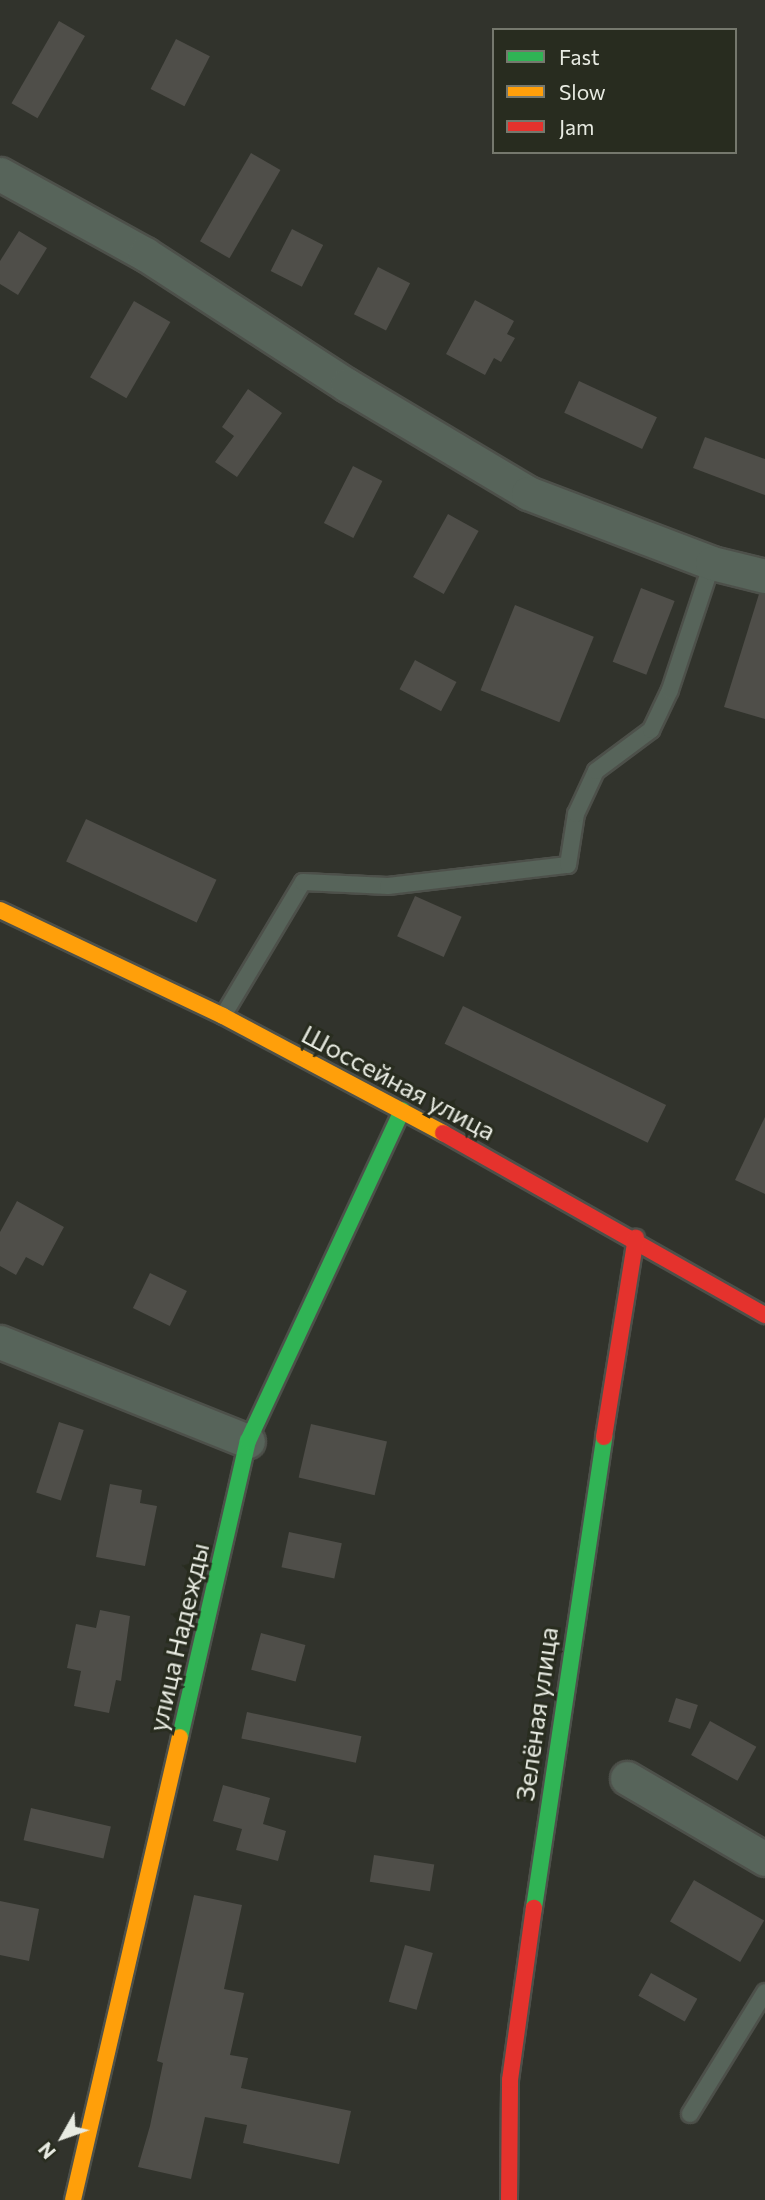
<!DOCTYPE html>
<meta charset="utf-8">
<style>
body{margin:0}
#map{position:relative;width:765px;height:2200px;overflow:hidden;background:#31332c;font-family:Commissioner,sans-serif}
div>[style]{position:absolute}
.building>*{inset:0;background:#4f4e49;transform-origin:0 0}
.roads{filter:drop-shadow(2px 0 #4d504a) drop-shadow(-2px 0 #4d504a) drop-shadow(0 2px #4d504a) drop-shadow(0 -2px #4d504a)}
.lane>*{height:16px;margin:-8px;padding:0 8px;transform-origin:8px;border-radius:8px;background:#57645a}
.street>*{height:33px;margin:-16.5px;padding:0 16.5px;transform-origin:16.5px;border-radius:16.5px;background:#57645a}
.fast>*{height:16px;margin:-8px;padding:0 8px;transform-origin:8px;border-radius:8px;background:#30b455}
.slow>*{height:16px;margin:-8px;padding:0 8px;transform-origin:8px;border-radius:8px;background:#ff9f0a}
.jam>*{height:16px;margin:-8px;padding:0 8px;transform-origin:8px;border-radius:8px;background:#e5322d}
span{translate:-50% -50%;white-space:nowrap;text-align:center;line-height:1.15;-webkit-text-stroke:6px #282c1f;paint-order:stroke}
.street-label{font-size:26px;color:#e8ebe2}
.legend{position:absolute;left:492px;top:28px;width:245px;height:126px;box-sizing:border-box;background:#282c1f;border:2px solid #75786d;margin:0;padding:9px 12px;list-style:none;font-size:21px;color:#e8ebe2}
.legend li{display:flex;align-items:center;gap:14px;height:35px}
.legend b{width:35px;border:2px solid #75786d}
.north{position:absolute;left:28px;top:2102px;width:70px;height:70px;-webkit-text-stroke:5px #282c1f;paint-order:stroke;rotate:230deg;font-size:19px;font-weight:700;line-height:28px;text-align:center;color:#e8ebe2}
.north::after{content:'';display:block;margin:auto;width:24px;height:32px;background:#e8ebe2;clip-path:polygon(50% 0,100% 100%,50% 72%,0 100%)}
</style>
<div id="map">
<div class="building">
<i style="left:59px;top:21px;width:30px;height:95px;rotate:30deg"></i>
<i style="left:176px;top:39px;width:38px;height:56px;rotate:27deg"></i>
<i style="left:251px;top:153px;width:34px;height:102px;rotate:30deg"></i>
<i style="left:292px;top:229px;width:35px;height:47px;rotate:27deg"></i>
<i style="clip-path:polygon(19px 231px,47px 248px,18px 295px,0 284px,0 261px)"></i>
<i style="left:378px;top:267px;width:36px;height:53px;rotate:27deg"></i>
<i style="clip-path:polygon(475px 300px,514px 321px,507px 334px,515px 338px,501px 362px,494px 358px,485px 375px,446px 354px)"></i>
<i style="left:134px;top:301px;width:42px;height:88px;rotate:30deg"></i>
<i style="left:579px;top:381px;width:86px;height:35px;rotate:25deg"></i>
<i style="clip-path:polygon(248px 389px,282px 413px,237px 477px,215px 462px,234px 436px,222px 427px)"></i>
<i style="clip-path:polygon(705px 437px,765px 459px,765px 495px,693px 468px)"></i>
<i style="left:353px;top:466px;width:33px;height:64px;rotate:27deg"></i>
<i style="left:448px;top:514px;width:35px;height:72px;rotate:29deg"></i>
<i style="left:641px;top:588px;width:36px;height:79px;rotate:21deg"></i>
<i style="clip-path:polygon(759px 594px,765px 595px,765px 719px,724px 707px)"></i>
<i style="left:515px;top:605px;width:85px;height:92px;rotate:22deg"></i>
<i style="left:415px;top:660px;width:47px;height:33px;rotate:28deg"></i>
<i style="left:86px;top:819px;width:144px;height:47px;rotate:25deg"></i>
<i style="left:415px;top:896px;width:51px;height:44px;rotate:24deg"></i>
<i style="left:463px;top:1006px;width:226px;height:42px;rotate:26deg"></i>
<i style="clip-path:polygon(765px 1117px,765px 1194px,735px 1180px)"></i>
<i style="clip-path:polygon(17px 1201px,64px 1227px,43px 1266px,26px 1257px,16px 1275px,0 1266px,0 1232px)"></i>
<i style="left:150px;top:1273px;width:41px;height:39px;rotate:26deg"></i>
<i style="left:59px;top:1422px;width:26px;height:74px;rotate:18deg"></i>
<i style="left:311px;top:1424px;width:78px;height:55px;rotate:13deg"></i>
<i style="clip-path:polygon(110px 1484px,142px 1490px,140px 1503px,157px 1506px,145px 1566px,96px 1557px)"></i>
<i style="left:289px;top:1532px;width:54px;height:36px;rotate:12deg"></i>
<i style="clip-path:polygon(100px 1610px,130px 1616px,121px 1681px,116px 1680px,109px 1713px,74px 1706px,81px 1671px,67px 1668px,76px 1624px,96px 1628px)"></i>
<i style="left:261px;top:1633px;width:46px;height:38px;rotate:15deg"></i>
<i style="left:676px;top:1698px;width:23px;height:25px;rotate:18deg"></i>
<i style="left:247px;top:1712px;width:117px;height:27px;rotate:12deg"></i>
<i style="left:710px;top:1721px;width:53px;height:39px;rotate:29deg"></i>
<i style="clip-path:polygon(223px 1785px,270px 1798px,263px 1824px,286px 1831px,278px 1861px,236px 1850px,242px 1829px,213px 1821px)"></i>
<i style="left:31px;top:1808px;width:82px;height:33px;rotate:13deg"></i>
<i style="left:374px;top:1855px;width:61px;height:27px;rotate:9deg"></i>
<i style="left:694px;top:1880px;width:81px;height:48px;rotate:30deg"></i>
<i style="clip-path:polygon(194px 1895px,242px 1905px,224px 1989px,244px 1993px,230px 2055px,248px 2058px,241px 2088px,351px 2111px,339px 2164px,243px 2143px,247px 2125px,205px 2117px,191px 2179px,138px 2167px,150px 2126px,163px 2063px,157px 2061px)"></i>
<i style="clip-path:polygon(0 1901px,39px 1909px,29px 1961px,0 1955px)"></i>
<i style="left:405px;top:1945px;width:29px;height:59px;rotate:16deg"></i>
<i style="left:651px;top:1973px;width:53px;height:26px;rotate:29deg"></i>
</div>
<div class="roads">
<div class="lane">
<i style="left:223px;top:1016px;width:156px;rotate:-59.2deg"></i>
<i style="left:303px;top:882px;width:85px;rotate:2.7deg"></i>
<i style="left:388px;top:886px;width:181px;rotate:-6.7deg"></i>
<i style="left:568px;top:865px;width:52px;rotate:-81.1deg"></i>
<i style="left:576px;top:814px;width:47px;rotate:-65.1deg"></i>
<i style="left:596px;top:771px;width:69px;rotate:-36.7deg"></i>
<i style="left:651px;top:730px;width:44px;rotate:-64.6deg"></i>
<i style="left:670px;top:690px;width:134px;rotate:-71.7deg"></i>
<i style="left:690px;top:2114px;width:143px;rotate:-58.4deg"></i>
</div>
<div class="street">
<i style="left:0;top:174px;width:166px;rotate:28.9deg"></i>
<i style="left:145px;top:254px;width:241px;rotate:33deg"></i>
<i style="left:347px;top:385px;width:211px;rotate:30.8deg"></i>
<i style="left:528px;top:493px;width:197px;rotate:20.8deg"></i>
<i style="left:712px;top:563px;width:55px;rotate:13.8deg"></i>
<i style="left:0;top:1342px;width:267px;rotate:21.8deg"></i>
<i style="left:627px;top:1778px;width:160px;rotate:30.4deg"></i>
</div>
<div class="fast">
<i style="left:180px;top:1737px;width:304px;rotate:-77.1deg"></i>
<i style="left:248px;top:1441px;width:365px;rotate:-65deg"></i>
<i style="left:534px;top:1908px;width:476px;rotate:-81.5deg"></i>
</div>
<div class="slow">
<i style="left:0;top:910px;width:247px;rotate:25.4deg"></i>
<i style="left:223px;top:1016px;width:249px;rotate:28deg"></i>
<i style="left:73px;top:2200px;width:475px;rotate:-77deg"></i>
</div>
<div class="jam">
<i style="left:443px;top:1133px;width:370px;rotate:29.5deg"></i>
<i style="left:604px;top:1437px;width:202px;rotate:-80.9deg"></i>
<i style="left:509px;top:2200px;width:120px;rotate:-89.5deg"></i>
<i style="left:510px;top:2080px;width:174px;rotate:-82.1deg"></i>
</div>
</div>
<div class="street-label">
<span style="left:399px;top:1082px;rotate:28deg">Шоссейная улица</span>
<span style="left:178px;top:1637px;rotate:-77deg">улица Надежды</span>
<span style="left:536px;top:1714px;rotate:-82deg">Зелёная улица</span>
</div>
<ul class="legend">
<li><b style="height:9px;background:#30b455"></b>Fast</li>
<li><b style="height:9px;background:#ff9f0a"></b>Slow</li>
<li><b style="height:9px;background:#e5322d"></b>Jam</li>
</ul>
<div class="north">N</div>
</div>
